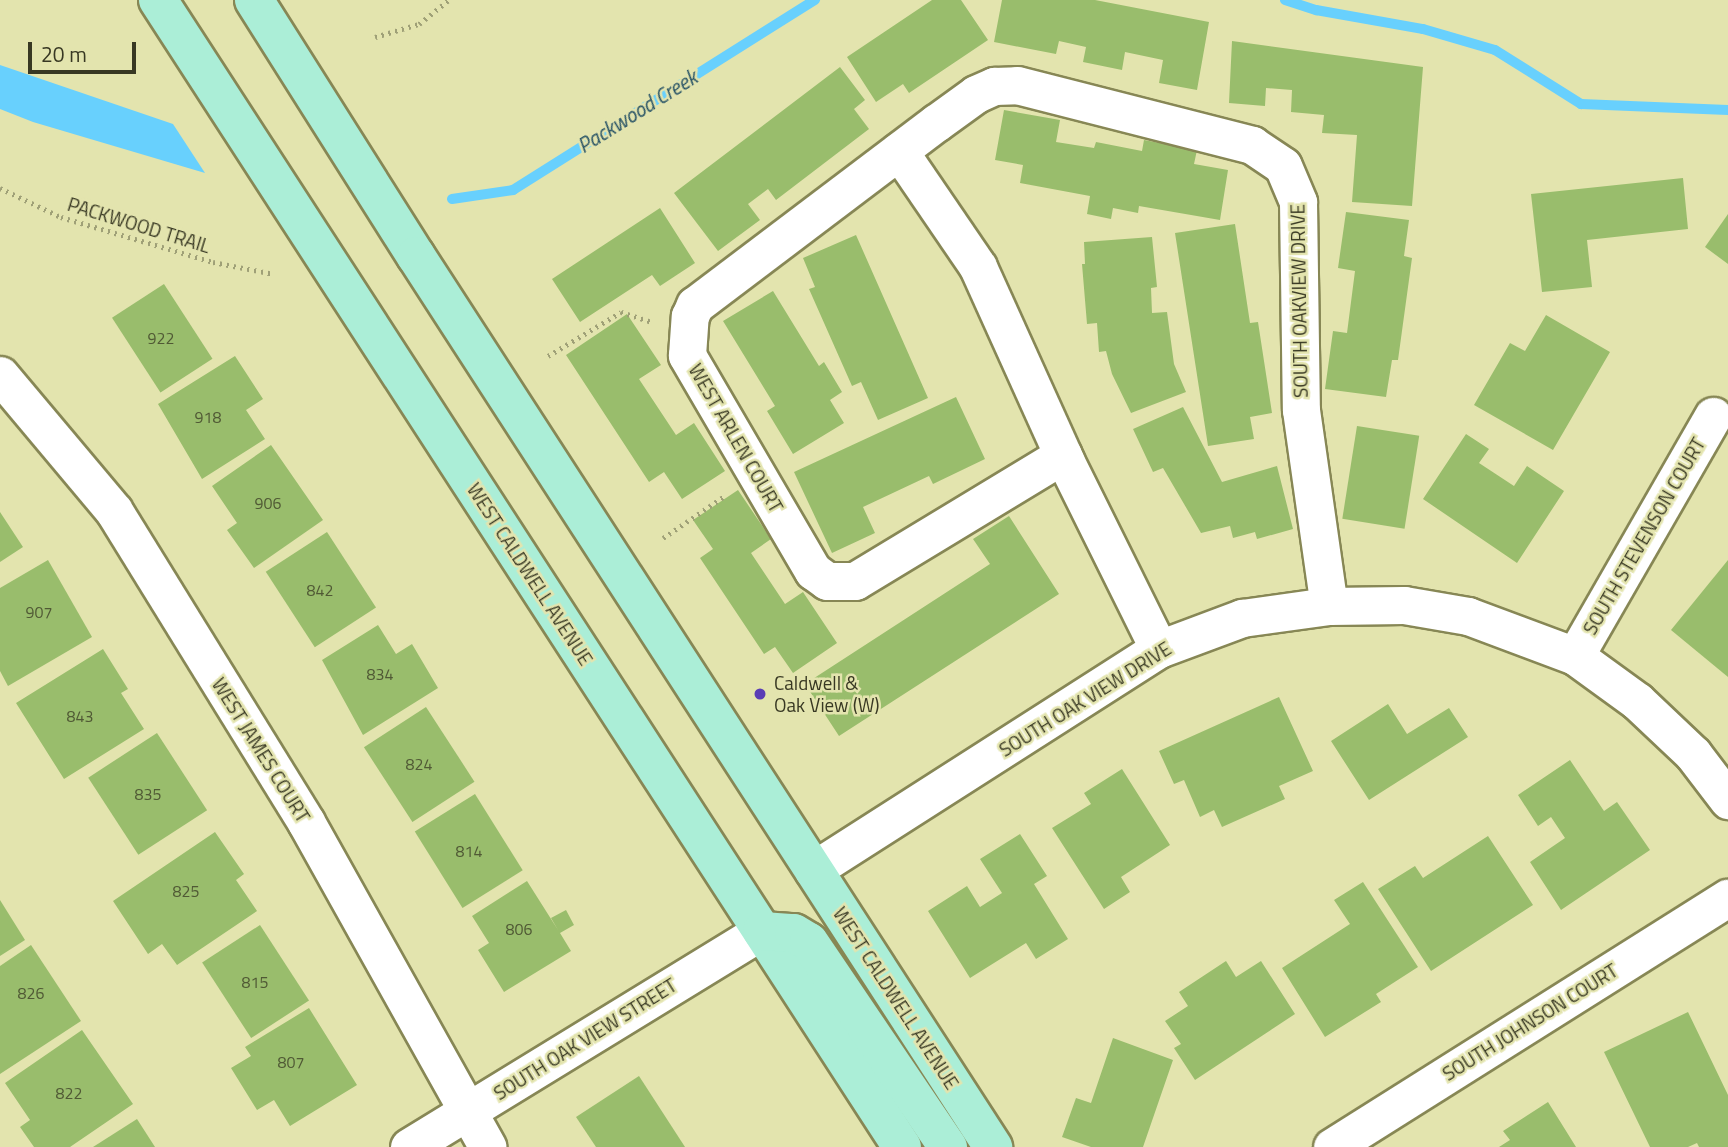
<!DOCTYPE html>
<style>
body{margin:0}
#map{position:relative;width:1728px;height:1147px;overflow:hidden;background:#e3e4ae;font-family:"Titillium Web",sans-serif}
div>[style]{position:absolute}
.water>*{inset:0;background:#68d0fd}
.stream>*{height:10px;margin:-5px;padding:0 5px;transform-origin:5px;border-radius:5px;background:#68d0fd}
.building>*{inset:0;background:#99bd6c;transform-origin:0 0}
.path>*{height:4.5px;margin-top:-2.25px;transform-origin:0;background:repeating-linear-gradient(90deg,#9fa077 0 2px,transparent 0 7px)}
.roads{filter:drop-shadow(2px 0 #878755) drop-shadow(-2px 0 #878755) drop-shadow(0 2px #878755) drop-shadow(0 -2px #878755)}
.street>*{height:37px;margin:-18.5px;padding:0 18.5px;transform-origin:18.5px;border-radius:18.5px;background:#fff}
.primary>*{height:38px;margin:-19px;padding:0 19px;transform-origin:19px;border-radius:19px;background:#abeed7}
.dots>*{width:19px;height:19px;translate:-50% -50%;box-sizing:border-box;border:4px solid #e3e4ae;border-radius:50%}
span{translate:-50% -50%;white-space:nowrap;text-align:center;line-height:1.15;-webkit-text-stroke:5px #e3e4ae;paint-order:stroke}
.number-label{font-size:16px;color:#505935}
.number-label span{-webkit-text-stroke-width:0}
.street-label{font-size:19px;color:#383823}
.poi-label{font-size:19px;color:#383823}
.left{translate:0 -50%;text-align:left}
.water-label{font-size:21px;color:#265265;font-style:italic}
.scale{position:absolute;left:28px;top:42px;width:108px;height:32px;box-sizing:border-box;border:4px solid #383823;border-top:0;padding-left:9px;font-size:21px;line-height:24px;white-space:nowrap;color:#383823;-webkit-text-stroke:5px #e3e4ae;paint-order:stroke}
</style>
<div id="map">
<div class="water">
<i style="clip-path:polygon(0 65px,173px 124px,205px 173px,33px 122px,0 109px)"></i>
</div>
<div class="stream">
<i style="left:1285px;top:0;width:33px;rotate:18deg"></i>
<i style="left:1316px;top:10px;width:109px;rotate:10.1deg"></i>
<i style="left:1423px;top:29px;width:75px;rotate:16.3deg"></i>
<i style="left:1495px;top:50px;width:102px;rotate:32.1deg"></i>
<i style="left:1581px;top:104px;width:147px;rotate:2.3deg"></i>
<i style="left:452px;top:199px;width:62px;rotate:-8.4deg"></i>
<i style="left:513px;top:190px;width:357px;rotate:-32.2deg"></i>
</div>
<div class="building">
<i style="clip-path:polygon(932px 0,961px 0,988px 40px,909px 93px,903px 84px,876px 102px,847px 57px)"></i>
<i style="clip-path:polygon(1002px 0,1095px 0,1209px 22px,1197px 90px,1159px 83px,1163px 60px,1125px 52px,1122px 70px,1083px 62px,1086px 47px,1059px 41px,1056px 54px,994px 42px)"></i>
<i style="clip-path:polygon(1232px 41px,1423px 67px,1412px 206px,1352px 202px,1357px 135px,1322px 133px,1324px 115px,1291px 112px,1292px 90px,1266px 88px,1265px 106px,1229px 103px)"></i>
<i style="clip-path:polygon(840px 67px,865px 100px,854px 109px,869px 129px,776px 200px,768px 189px,748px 204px,760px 220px,718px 251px,674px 193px)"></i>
<i style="clip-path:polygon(1004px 110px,1060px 120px,1056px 142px,1094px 148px,1096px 142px,1142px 151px,1144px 140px,1197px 150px,1194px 164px,1228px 170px,1220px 220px,1139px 206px,1138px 213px,1113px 208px,1111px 219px,1087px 214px,1090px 196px,1020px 183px,1023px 165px,995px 160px)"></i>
<i style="clip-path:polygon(1683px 178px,1688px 229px,1587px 240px,1592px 287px,1542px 292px,1531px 194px)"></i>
<i style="clip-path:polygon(660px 208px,695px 263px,660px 286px,652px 275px,580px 322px,552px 279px)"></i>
<i style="clip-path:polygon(1346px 212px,1409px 220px,1404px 256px,1412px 258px,1398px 360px,1392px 360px,1386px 397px,1325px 389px,1333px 331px,1347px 333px,1355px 271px,1338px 268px)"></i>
<i style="clip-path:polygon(1728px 214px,1728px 264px,1705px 247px)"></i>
<i style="clip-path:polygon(1235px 224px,1250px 323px,1258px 322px,1272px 413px,1250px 417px,1254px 439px,1208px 446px,1175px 233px)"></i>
<i style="clip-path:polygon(856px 235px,928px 398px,878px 420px,861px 382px,852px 386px,809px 289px,815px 287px,803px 258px)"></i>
<i style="clip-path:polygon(1152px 237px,1157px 287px,1151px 288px,1152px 313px,1167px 312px,1174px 364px,1186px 392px,1131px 413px,1112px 374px,1106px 351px,1099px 352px,1097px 323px,1087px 324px,1082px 264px,1085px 264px,1084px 242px)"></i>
<i style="left:164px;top:284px;width:89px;height:62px;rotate:57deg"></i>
<i style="clip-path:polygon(773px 291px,819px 366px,824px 362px,842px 392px,830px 400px,844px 423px,793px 454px,767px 411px,775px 406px,723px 321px)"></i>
<i style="clip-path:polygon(627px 314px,661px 365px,639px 379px,676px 435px,694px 423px,725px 471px,682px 499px,664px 472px,649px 482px,566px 355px)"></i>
<i style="clip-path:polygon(1546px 315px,1610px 352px,1553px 450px,1474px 405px,1510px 343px,1525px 351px)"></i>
<i style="clip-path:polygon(235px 356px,263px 399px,246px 410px,265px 439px,202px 479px,158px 404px)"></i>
<i style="clip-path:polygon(956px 397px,985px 459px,933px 484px,929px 476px,863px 507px,875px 533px,832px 553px,794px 472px)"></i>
<i style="clip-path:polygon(1183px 407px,1222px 482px,1277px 466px,1293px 529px,1257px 539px,1255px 532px,1233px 538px,1230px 526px,1201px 533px,1163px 468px,1153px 472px,1133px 429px)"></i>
<i style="left:1357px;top:426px;width:63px;height:94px;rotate:9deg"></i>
<i style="clip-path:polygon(1466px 434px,1489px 449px,1479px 463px,1514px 486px,1527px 466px,1564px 491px,1517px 563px,1423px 499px)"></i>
<i style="clip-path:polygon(271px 445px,323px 520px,254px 568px,227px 530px,237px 523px,212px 486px)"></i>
<i style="clip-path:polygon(738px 490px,771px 539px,751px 553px,785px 604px,803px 592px,837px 643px,793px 673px,775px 647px,764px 654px,700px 558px,713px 549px,693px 520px)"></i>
<i style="clip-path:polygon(0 512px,23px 547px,0 562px)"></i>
<i style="clip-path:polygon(1009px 516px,1059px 594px,839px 736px,805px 684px,990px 564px,973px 539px)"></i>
<i style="left:327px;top:532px;width:90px;height:73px;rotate:57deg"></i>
<i style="clip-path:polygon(48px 560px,92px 637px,8px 686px,0 671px,0 588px)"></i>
<i style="clip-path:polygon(1728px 560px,1728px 677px,1671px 630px)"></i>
<i style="clip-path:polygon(378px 625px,396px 654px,412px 644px,438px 688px,363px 735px,322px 660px)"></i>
<i style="clip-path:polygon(103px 649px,128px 689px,121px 693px,144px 729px,64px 779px,16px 703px)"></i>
<i style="clip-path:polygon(1279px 697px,1313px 771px,1279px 786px,1285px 799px,1222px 827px,1214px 810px,1200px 817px,1184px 780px,1174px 784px,1159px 751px)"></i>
<i style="clip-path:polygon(1388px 704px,1407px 734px,1449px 708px,1468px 737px,1369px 800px,1331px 741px)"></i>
<i style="left:426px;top:707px;width:89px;height:74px;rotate:57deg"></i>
<i style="left:157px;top:733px;width:92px;height:82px;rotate:57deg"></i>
<i style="clip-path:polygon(1570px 760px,1604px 811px,1617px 802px,1650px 850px,1561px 910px,1530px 862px,1565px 838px,1551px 817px,1538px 826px,1518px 795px)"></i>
<i style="clip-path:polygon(1122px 769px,1170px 845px,1121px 877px,1130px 892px,1104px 909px,1052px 828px,1091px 804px,1084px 793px)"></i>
<i style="left:475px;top:794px;width:90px;height:71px;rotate:58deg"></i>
<i style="clip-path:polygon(215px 832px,244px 874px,236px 880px,257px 911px,177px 965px,162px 944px,148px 954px,113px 901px)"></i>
<i style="clip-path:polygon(1020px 834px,1047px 876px,1034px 884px,1068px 939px,1036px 959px,1026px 943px,970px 978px,928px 911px,967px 886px,980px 907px,1002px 893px,980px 859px)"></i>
<i style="clip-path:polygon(1488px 836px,1533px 905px,1431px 971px,1378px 889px,1415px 866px,1423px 878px)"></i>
<i style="clip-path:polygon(527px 881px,558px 930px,551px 918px,566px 910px,574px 925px,560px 933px,571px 951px,504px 992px,478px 950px,489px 943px,472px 916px)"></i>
<i style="clip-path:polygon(1363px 882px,1418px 967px,1376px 994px,1381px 1002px,1325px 1037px,1282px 968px,1350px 924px,1334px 900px)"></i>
<i style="clip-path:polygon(0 900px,25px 940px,0 956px)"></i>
<i style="left:260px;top:925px;width:90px;height:69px;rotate:57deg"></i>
<i style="clip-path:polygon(31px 945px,81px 1021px,0 1074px,0 966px)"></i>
<i style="clip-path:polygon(1226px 961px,1236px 977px,1261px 961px,1295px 1014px,1195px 1080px,1174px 1048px,1181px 1044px,1165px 1021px,1188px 1006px,1179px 992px)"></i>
<i style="clip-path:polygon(309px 1008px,357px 1085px,290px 1126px,274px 1100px,257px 1110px,231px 1068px,251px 1056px,245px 1047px)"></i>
<i style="clip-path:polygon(1688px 1012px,1728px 1095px,1728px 1147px,1699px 1147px,1697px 1143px,1688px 1147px,1650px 1147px,1604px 1052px)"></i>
<i style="clip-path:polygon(82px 1030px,133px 1104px,70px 1147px,34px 1147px,20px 1127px,30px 1120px,5px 1083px)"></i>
<i style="clip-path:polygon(1113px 1038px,1173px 1060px,1143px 1147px,1091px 1147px,1062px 1137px,1076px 1098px,1091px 1103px)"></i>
<i style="clip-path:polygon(639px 1076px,685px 1147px,596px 1147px,576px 1117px)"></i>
<i style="clip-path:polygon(1548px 1102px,1576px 1147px,1499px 1147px,1510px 1140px,1503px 1131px)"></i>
<i style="clip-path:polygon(137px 1119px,155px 1147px,93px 1147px)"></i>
</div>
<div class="path">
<i style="left:375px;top:37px;width:46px;rotate:-16.5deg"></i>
<i style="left:419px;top:24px;width:38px;rotate:-39deg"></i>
<i style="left:0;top:188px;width:68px;rotate:25.4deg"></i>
<i style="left:61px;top:217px;width:159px;rotate:16.5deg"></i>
<i style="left:213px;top:262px;width:62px;rotate:11.1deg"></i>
<i style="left:548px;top:356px;width:85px;rotate:-31.1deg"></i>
<i style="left:621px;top:312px;width:33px;rotate:18deg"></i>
<i style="left:663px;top:538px;width:76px;rotate:-34.3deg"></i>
</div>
<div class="roads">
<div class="street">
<i style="left:899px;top:151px;width:140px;rotate:55.7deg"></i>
<i style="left:978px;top:267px;width:212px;rotate:65.7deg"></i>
<i style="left:1065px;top:460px;width:211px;rotate:63.6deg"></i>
<i style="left:0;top:375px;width:177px;rotate:50deg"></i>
<i style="left:114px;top:511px;width:365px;rotate:58.3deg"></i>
<i style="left:306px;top:822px;width:372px;rotate:60.8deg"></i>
<i style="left:1063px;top:455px;width:243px;rotate:148.8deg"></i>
<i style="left:855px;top:581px;width:28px;rotate:180deg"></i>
<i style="left:827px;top:581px;width:17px;rotate:-144deg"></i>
<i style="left:813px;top:571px;width:250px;rotate:-120.3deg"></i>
<i style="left:687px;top:355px;width:39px;rotate:-86deg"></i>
<i style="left:690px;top:316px;width:12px;rotate:-66deg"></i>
<i style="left:695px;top:305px;width:302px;rotate:-37.1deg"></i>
<i style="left:936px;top:123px;width:49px;rotate:-35.9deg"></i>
<i style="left:976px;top:94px;width:20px;rotate:-24deg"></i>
<i style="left:994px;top:86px;width:23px;rotate:-2deg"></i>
<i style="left:1017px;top:85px;width:243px;rotate:14.3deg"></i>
<i style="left:1252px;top:145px;width:37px;rotate:34deg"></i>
<i style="left:1283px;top:166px;width:39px;rotate:67deg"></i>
<i style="left:1298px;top:202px;width:208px;rotate:89.2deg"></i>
<i style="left:1301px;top:410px;width:198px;rotate:81.9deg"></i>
<i style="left:1575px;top:656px;width:277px;rotate:-60.1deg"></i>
<i style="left:813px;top:870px;width:411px;rotate:-32.6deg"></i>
<i style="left:1159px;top:649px;width:89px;rotate:-20.5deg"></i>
<i style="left:1242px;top:618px;width:88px;rotate:-7.9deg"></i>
<i style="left:1329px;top:606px;width:75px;rotate:-0.8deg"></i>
<i style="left:1404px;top:605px;width:65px;rotate:9.8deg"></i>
<i style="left:1468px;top:616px;width:114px;rotate:20.5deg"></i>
<i style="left:1575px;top:656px;width:77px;rotate:36deg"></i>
<i style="left:1637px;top:701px;width:77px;rotate:43.4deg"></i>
<i style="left:1693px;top:754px;width:58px;rotate:52.7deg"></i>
<i style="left:409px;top:1147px;width:414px;rotate:-31.5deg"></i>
<i style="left:1332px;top:1147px;width:468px;rotate:-32.2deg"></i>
</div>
<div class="primary">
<i style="left:158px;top:0;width:1367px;rotate:57.03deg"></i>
<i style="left:254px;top:0;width:303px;rotate:57.7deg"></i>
<i style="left:416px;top:256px;width:1062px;rotate:57.07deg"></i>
<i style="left:762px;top:931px;width:32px;rotate:4deg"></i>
<i style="left:794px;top:933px;width:17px;rotate:31deg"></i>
<i style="left:809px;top:942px;width:248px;rotate:55.9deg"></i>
</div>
</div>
<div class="dots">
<i style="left:760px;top:694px;background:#5a3db5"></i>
</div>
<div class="number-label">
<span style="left:161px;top:338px">922</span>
<span style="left:208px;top:417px">918</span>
<span style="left:268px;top:503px">906</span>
<span style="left:320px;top:590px">842</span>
<span style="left:39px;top:612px">907</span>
<span style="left:380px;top:674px">834</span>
<span style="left:80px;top:716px">843</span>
<span style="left:419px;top:764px">824</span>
<span style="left:148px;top:794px">835</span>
<span style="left:469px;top:851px">814</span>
<span style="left:186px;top:891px">825</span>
<span style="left:519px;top:929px">806</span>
<span style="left:255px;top:982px">815</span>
<span style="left:31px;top:993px">826</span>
<span style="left:291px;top:1062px">807</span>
<span style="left:69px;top:1093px">822</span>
</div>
<div class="street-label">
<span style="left:139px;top:225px;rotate:17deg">PACKWOOD TRAIL</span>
<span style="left:1299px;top:301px;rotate:-91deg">SOUTH OAKVIEW DRIVE</span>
<span style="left:736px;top:438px;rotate:60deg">WEST ARLEN COURT</span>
<span style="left:1644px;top:536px;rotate:-60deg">SOUTH STEVENSON COURT</span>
<span style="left:530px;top:574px;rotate:57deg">WEST CALDWELL AVENUE</span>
<span style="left:1085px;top:699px;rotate:-32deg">SOUTH OAK VIEW DRIVE</span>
<span style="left:261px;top:750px;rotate:58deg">WEST JAMES COURT</span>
<span style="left:896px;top:998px;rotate:57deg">WEST CALDWELL AVENUE</span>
<span style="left:1530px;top:1022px;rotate:-32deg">SOUTH JOHNSON COURT</span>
<span style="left:585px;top:1039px;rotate:-32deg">SOUTH OAK VIEW STREET</span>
</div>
<div class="poi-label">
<span class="left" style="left:774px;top:694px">Caldwell &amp;<br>Oak View (W)</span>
</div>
<div class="water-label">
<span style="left:637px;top:111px;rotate:-32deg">Packwood Creek</span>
</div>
<div class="scale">20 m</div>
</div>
